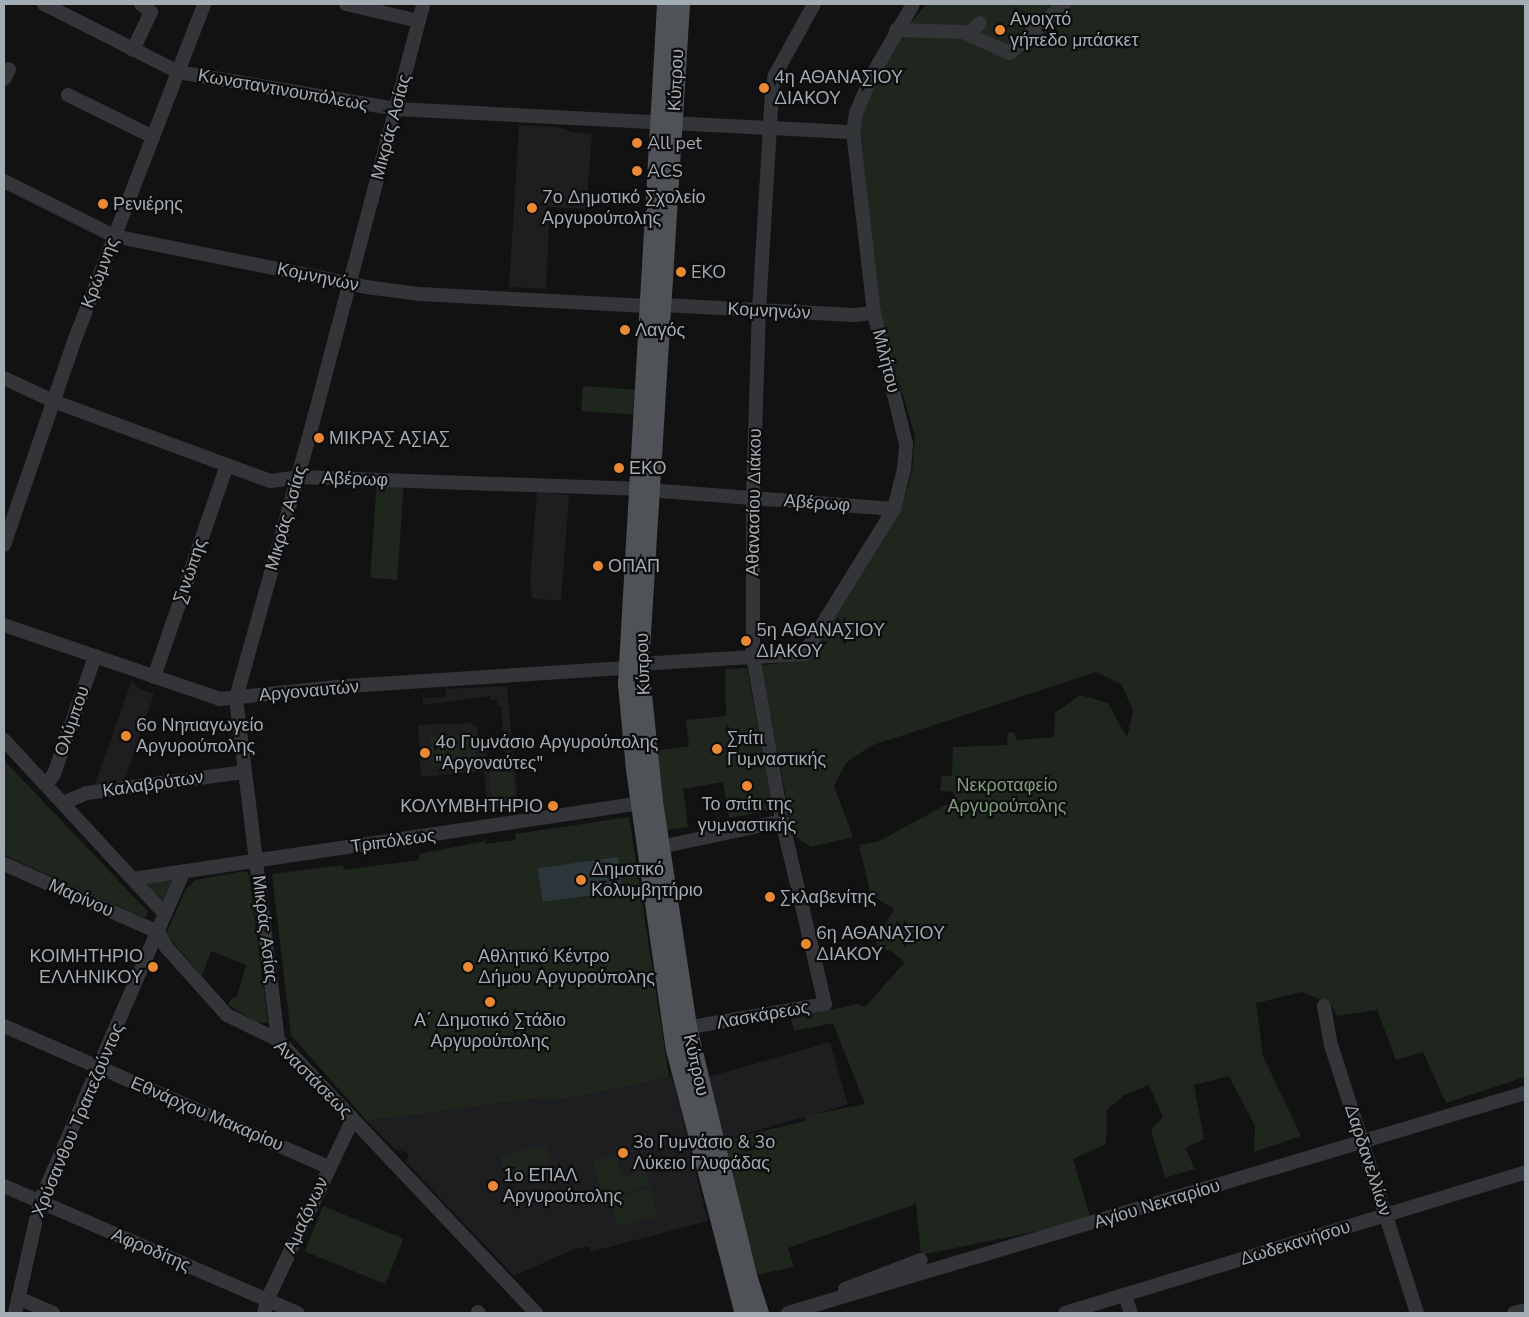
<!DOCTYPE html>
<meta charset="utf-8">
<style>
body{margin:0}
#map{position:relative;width:1529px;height:1317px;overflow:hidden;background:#121213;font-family:"Nunito Sans",sans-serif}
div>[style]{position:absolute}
.built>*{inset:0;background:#1e1e20;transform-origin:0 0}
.green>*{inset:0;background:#1e261e;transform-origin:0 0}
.water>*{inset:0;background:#2c373b;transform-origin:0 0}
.minor>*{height:14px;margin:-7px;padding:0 7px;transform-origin:7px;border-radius:7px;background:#333538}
.major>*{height:19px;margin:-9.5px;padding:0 9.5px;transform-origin:9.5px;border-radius:9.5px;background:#4f5257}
.dots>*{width:14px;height:14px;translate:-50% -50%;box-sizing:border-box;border:2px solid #0d0d0e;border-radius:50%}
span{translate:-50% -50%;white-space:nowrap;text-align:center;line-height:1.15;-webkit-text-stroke:4.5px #0d0d0e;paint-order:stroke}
.poi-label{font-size:18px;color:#a4acb3}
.left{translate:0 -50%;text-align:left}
.right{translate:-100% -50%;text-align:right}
.street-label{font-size:18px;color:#a4acb3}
.park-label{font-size:18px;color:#809e7b}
.frame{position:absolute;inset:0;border:5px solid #a4acb3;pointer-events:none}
</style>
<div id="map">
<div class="built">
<i style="clip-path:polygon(519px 125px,558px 127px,572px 132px,592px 134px,586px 209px,550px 207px,546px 289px,509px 287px)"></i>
<i style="clip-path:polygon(537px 492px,569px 495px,561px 601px,532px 598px,530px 581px)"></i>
<i style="clip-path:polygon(132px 680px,139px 689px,154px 694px,123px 786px,94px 787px)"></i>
<i style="clip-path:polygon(507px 686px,518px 807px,488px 811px,484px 771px,421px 777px,418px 725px,471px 723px,477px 727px,479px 743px,486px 743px,488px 768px,506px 766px,501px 706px,497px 706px,497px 700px,491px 700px,490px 696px,423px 705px,423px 698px,446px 697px,446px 689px)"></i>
<i style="left:830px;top:1042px;width:65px;height:128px;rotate:74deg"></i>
<i style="clip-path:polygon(672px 1076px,708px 1221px,590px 1252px,589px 1246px,572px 1250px,514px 1276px,406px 1162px,409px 1154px,394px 1148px,367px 1121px,546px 1097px,547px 1101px,586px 1095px)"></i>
</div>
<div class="green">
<i style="clip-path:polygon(927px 4px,1525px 4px,1525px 1077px,1446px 1103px,1423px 1052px,1396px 1060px,1377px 1010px,1337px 1016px,1331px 1004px,1302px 992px,1256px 1003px,1263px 1056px,1301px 1136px,1254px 1152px,1255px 1126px,1229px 1076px,1194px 1085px,1204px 1139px,1185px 1148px,1195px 1169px,1165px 1178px,1151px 1130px,1163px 1117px,1149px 1085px,1124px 1095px,1107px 1110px,1106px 1144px,1073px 1159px,1091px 1220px,921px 1255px,916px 1204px,788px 1248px,794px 1267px,756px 1275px,724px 1140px,806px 1121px,805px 1116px,865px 1104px,833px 1023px,794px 1031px,791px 1019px,857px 1004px,865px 1007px,905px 962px,892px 952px,878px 947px,876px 940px,894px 909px,871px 895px,859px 845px,877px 842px,955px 800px,953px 792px,940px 791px,942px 776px,952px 776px,953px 747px,1007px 745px,1008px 733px,1014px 732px,1017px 740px,1054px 737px,1055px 713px,1080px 695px,1108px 703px,1127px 738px,1133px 711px,1122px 685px,1096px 672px,870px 746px,846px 763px,834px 786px,853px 837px,811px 847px,793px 835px,761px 665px,806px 660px,900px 512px,912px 472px,915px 436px,879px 314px,858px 136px,862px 112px,897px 38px)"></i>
<i style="left:583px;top:386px;width:52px;height:25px;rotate:4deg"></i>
<i style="left:377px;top:480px;width:27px;height:98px;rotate:4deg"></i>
<i style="clip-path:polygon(747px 668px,773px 810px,729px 818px,723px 782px,683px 789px,688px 827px,666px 830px,654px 751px,689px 746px,686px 720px,726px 716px,725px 669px)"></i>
<i style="left:474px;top:734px;width:30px;height:44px;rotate:86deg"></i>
<i style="clip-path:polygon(4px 760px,148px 912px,145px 918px,4px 855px)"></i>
<i style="left:512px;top:771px;width:34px;height:23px;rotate:85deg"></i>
<i style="clip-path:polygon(629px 817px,669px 1077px,586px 1095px,547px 1101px,546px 1097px,367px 1121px,291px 1035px,272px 874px,343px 865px,344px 870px,419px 860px,419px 854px,486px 841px,486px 844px,516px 840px,515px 834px)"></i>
<i style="clip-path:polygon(245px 871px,249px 874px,268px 1023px,256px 1022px,228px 1005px,231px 999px,237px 996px,246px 965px,211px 951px,202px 976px,166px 934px,186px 889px,195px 880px)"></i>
<i style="clip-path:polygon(172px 881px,163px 901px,147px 884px,147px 883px)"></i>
<i style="left:546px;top:1145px;width:25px;height:47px;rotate:76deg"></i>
<i style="clip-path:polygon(616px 1155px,622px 1176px,645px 1170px,650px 1186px,603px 1199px,593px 1161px)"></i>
<i style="left:650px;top:1188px;width:29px;height:41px;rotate:76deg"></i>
<i style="left:323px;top:1206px;width:87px;height:49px;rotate:22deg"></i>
</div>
<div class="water">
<i style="left:618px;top:857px;width:34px;height:81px;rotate:82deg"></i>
</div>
<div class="minor">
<i style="left:44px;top:4px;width:150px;rotate:26.9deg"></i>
<i style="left:178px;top:72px;width:221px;rotate:9.6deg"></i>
<i style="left:396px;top:109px;width:458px;rotate:2.9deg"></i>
<i style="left:346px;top:4px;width:75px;rotate:13.1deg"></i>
<i style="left:896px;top:30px;width:67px;rotate:1.7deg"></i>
<i style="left:963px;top:32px;width:51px;rotate:24.1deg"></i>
<i style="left:1010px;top:53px;width:73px;rotate:-42.2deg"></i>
<i style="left:968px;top:34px;width:16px;rotate:-43deg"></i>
<i style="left:133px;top:50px;width:42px;rotate:-64.7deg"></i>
<i style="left:151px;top:12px;width:13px;rotate:-141deg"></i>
<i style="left:4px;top:79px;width:11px;rotate:-63deg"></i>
<i style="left:68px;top:95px;width:95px;rotate:26.3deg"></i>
<i style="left:4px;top:181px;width:123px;rotate:26.6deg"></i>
<i style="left:114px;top:236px;width:257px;rotate:11.4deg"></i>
<i style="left:366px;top:287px;width:53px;rotate:7.5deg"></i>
<i style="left:419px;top:294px;width:229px;rotate:3deg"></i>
<i style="left:663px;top:305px;width:191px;rotate:3deg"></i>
<i style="left:854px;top:315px;width:20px;rotate:-6deg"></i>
<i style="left:4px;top:378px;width:54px;rotate:25.1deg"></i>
<i style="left:53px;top:401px;width:232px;rotate:20.2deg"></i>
<i style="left:271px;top:481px;width:27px;rotate:-8deg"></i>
<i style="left:298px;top:477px;width:337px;rotate:2deg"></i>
<i style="left:635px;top:489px;width:260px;rotate:4.4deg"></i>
<i style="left:4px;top:545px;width:218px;rotate:-71deg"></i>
<i style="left:75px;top:339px;width:359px;rotate:-68.9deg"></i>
<i style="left:4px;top:625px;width:228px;rotate:18.9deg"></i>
<i style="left:220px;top:699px;width:127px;rotate:-5.9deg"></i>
<i style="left:346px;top:686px;width:281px;rotate:-3.7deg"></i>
<i style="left:639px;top:664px;width:165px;rotate:-3.5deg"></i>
<i style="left:804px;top:654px;width:171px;rotate:-58.2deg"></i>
<i style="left:894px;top:509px;width:41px;rotate:-76deg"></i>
<i style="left:904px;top:469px;width:25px;rotate:-85deg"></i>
<i style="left:906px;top:444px;width:135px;rotate:-103.7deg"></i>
<i style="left:874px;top:313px;width:182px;rotate:-96.6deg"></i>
<i style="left:853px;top:132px;width:19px;rotate:-81deg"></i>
<i style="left:856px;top:113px;width:39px;rotate:-67deg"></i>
<i style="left:871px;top:77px;width:84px;rotate:-60.1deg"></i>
<i style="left:154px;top:677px;width:224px;rotate:-71deg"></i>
<i style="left:4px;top:740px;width:237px;rotate:47.2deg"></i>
<i style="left:165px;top:914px;width:314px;rotate:113.5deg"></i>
<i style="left:40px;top:1202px;width:114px;rotate:102.7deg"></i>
<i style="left:46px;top:784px;width:13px;rotate:-51deg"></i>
<i style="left:54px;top:774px;width:125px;rotate:-70.8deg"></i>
<i style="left:63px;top:803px;width:26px;rotate:-23deg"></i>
<i style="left:87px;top:793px;width:158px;rotate:-7.6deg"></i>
<i style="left:660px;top:847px;width:125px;rotate:-12deg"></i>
<i style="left:4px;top:864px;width:168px;rotate:23.8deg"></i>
<i style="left:133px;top:879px;width:522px;rotate:-8.49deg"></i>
<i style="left:165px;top:914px;width:47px;rotate:-66.2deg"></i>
<i style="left:158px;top:932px;width:18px;rotate:61deg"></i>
<i style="left:167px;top:948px;width:90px;rotate:48.2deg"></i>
<i style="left:227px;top:1015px;width:57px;rotate:26.1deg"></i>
<i style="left:278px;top:1040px;width:376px;rotate:46.6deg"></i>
<i style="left:1324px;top:1006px;width:40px;rotate:80deg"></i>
<i style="left:1331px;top:1045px;width:281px;rotate:72.2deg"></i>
<i style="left:4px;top:1026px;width:353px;rotate:23.5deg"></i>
<i style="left:679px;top:1029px;width:148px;rotate:-9.7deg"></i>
<i style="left:825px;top:1004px;width:188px;rotate:-103.2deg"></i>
<i style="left:782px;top:821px;width:167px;rotate:-100deg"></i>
<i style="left:753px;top:657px;width:159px;rotate:-90deg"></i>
<i style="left:753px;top:498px;width:187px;rotate:-88.2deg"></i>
<i style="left:759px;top:311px;width:221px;rotate:-86.6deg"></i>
<i style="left:772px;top:90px;width:15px;rotate:-79deg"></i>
<i style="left:775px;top:75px;width:81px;rotate:-61.2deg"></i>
<i style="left:278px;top:1040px;width:345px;rotate:-97deg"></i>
<i style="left:236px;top:698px;width:275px;rotate:-74.4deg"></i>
<i style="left:310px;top:433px;width:444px;rotate:-75.2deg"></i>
<i style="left:4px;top:1186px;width:320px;rotate:23.4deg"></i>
<i style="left:845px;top:1289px;width:81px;rotate:-20.9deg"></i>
<i style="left:1125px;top:1295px;width:19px;rotate:72deg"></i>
<i style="left:18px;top:1298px;width:38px;rotate:23deg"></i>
<i style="left:478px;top:1312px;width:1px;rotate:45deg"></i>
<i style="left:264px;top:1313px;width:13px;rotate:-77deg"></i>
<i style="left:267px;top:1300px;width:200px;rotate:-64.6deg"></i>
<i style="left:788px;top:1313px;width:769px;rotate:-16.62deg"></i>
<i style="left:1065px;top:1313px;width:481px;rotate:-17deg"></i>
<i style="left:1514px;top:1313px;width:11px;rotate:-15deg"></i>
</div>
<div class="major">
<i style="left:666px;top:4px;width:680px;rotate:93.29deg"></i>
<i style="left:627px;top:683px;width:86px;rotate:84.7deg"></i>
<i style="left:635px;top:769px;width:283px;rotate:81.9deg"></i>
<i style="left:675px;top:1049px;width:273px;rotate:75.4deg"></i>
<i style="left:680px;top:4px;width:661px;rotate:93.55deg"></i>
<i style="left:639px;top:664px;width:138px;rotate:84.2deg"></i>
<i style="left:653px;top:801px;width:229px;rotate:81.4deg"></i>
<i style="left:687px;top:1027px;width:259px;rotate:76.4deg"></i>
<i style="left:748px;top:1279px;width:36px;rotate:72deg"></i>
</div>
<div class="dots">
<i style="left:1000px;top:30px;background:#ea8833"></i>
<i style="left:764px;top:88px;background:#ea8833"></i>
<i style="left:637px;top:143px;background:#ea8833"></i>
<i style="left:637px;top:171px;background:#ea8833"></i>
<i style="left:103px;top:204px;background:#ea8833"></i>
<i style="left:532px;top:208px;background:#ea8833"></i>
<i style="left:681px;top:272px;background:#ea8833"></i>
<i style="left:625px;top:330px;background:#ea8833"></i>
<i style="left:319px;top:438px;background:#ea8833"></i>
<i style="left:619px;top:468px;background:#ea8833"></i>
<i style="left:598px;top:566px;background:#ea8833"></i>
<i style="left:746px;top:641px;background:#ea8833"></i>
<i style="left:126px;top:736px;background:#ea8833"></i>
<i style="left:717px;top:749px;background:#ea8833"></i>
<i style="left:425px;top:753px;background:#ea8833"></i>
<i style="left:747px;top:786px;background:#ea8833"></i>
<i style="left:553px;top:806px;background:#ea8833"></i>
<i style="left:581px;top:880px;background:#ea8833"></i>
<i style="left:770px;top:897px;background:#ea8833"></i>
<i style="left:806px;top:944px;background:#ea8833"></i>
<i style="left:153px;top:967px;background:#ea8833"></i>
<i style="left:468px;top:967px;background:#ea8833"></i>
<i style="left:490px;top:1002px;background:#ea8833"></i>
<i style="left:623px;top:1153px;background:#ea8833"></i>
<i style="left:493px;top:1186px;background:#ea8833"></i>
</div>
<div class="poi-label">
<span class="left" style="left:1010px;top:30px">Ανοιχτό<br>γήπεδο μπάσκετ</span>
<span class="left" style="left:774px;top:88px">4η ΑΘΑΝΑΣΙΟΥ<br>ΔΙΑΚΟΥ</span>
<span class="left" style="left:647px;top:143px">All pet</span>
<span class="left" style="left:647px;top:171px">ACS</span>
<span class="left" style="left:542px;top:208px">7ο Δημοτικό Σχολείο<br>Αργυρούπολης</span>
<span class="left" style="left:113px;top:204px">Ρενιέρης</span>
<span class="left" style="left:691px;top:272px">EKO</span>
<span class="left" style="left:635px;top:330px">Λαγός</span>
<span class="left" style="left:329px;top:438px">ΜΙΚΡΑΣ ΑΣΙΑΣ</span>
<span class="left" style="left:629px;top:468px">ΕΚΟ</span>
<span class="left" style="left:608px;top:566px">ΟΠΑΠ</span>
<span class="left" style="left:756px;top:641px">5η ΑΘΑΝΑΣΙΟΥ<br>ΔΙΑΚΟΥ</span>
<span class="left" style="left:136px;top:736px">6ο Νηπιαγωγείο<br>Αργυρούπολης</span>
<span class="left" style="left:727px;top:749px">Σπίτι<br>Γυμναστικής</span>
<span class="left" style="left:435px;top:753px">4ο Γυμνάσιο Αργυρούπολης<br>"Αργοναύτες"</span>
<span style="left:747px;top:815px">Το σπίτι της<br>γυμναστικής</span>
<span class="right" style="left:543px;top:806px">ΚΟΛΥΜΒΗΤΗΡΙΟ</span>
<span class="left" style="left:591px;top:880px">Δημοτικό<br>Κολυμβητήριο</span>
<span class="left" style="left:780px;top:897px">Σκλαβενίτης</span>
<span class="left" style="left:816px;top:944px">6η ΑΘΑΝΑΣΙΟΥ<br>ΔΙΑΚΟΥ</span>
<span class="right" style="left:143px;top:967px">ΚΟΙΜΗΤΗΡΙΟ<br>ΕΛΛΗΝΙΚΟΥ</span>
<span class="left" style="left:478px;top:967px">Αθλητικό Κέντρο<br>Δήμου Αργυρούπολης</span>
<span style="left:490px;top:1031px">Α΄ Δημοτικό Στάδιο<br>Αργυρούπολης</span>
<span class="left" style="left:633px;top:1153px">3ο Γυμνάσιο &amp; 3ο<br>Λύκειο Γλυφάδας</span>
<span class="left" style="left:503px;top:1186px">1o ΕΠΑΛ<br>Αργυρούπολης</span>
</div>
<div class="street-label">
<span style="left:676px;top:80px;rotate:-87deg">Κύπρου</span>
<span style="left:283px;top:90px;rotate:10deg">Κωνσταντινουπόλεως</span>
<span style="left:391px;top:127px;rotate:-75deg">Μικράς Ασίας</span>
<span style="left:100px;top:273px;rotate:-69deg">Κρώμνης</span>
<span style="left:318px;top:277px;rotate:12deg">Κομνηνών</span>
<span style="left:769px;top:311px;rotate:3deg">Κομνηνών</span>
<span style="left:886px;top:361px;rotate:76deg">Μιλήτου</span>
<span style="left:355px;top:479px;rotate:2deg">Αβέρωφ</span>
<span style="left:754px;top:502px;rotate:-89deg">Αθανασίου Διάκου</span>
<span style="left:817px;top:503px;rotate:4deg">Αβέρωφ</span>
<span style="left:286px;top:518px;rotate:-74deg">Μικράς Ασίας</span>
<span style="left:190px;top:571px;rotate:-71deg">Σινώπης</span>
<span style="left:643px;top:664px;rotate:-92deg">Κύπρου</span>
<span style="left:309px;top:691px;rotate:-5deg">Αργοναυτών</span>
<span style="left:72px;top:721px;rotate:-71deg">Ολύμπου</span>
<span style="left:153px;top:784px;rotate:-8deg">Καλαβρύτων</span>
<span style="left:393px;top:841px;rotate:-8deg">Τριπόλεως</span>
<span style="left:81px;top:898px;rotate:24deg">Μαρίνου</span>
<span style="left:265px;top:929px;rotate:83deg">Μικράς Ασίας</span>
<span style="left:763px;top:1015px;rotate:-10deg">Λασκάρεως</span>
<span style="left:696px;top:1065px;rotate:77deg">Κύπρου</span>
<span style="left:313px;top:1079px;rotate:45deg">Αναστάσεως</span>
<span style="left:207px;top:1114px;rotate:23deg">Εθνάρχου Μακαρίου</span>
<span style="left:78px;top:1120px;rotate:-67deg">Χρύσανθου Τραπεζούντος</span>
<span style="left:1368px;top:1160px;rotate:72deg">Δαρδανελλίων</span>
<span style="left:1157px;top:1204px;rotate:-17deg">Αγίου Νεκταρίου</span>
<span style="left:306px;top:1215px;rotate:-65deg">Αμαζόνων</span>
<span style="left:1295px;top:1243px;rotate:-17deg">Δωδεκανήσου</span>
<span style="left:151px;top:1250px;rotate:23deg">Αφροδίτης</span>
</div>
<div class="park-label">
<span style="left:1007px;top:796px">Νεκροταφείο<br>Αργυρούπολης</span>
</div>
<div class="frame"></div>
</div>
